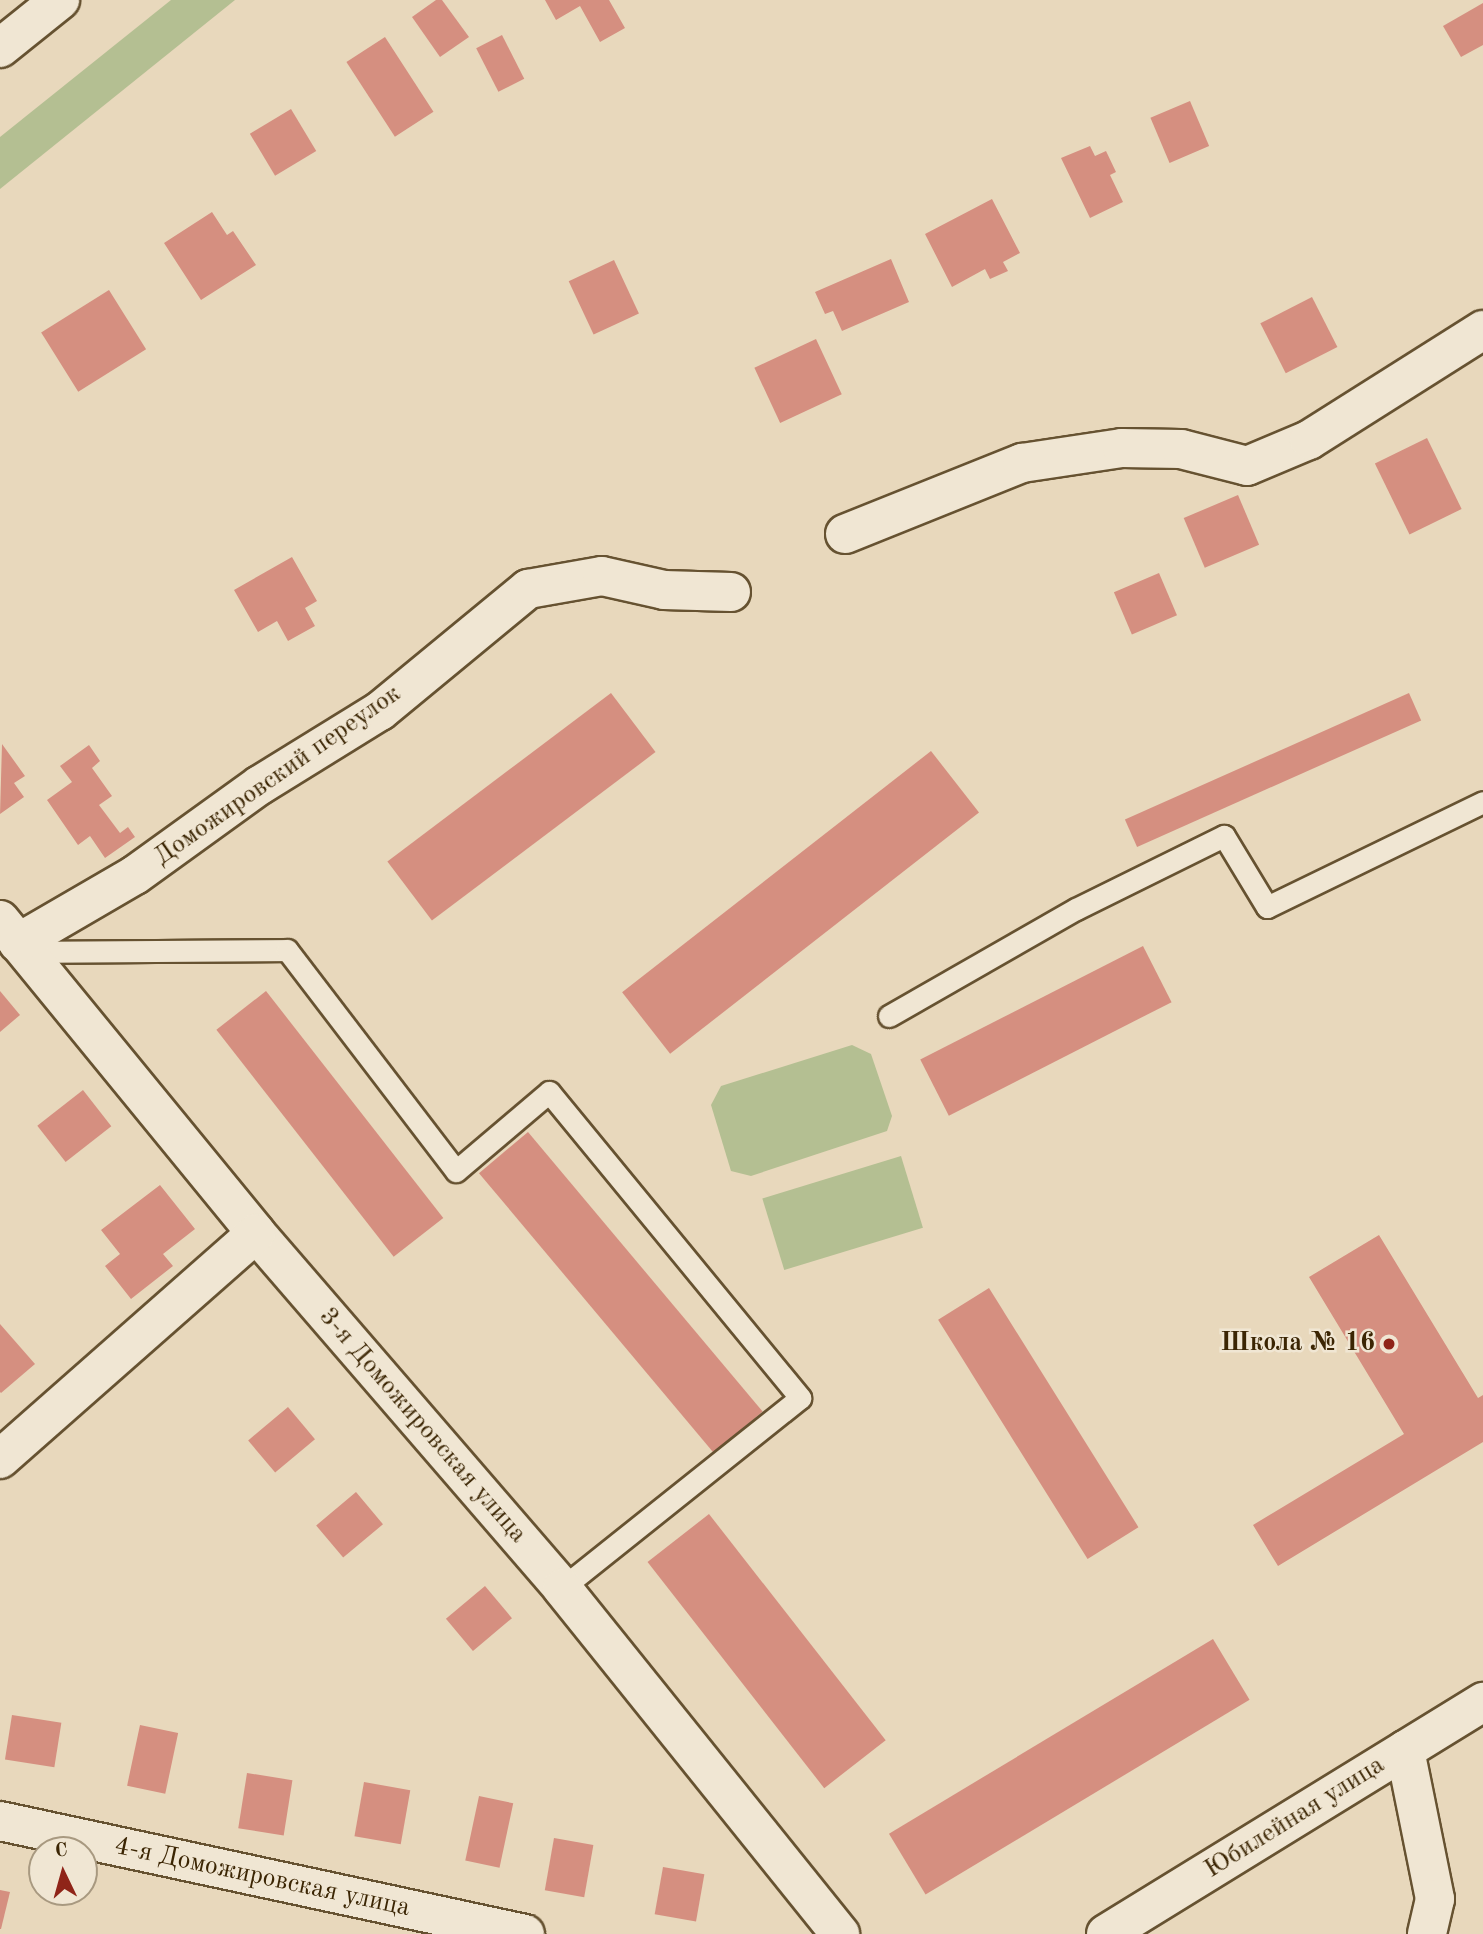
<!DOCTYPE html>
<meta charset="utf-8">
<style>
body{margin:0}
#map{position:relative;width:1483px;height:1934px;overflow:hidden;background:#e8d8bc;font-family:"Old Standard TT",serif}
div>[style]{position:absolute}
.green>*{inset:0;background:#b4bf92;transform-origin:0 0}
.building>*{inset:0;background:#d58f80;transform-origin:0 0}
.roads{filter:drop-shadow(2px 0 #665231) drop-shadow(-2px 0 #665231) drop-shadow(0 2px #665231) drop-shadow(0 -2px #665231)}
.service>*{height:21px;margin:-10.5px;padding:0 10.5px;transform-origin:10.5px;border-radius:10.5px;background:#f0e6d3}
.minor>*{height:38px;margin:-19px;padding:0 19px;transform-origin:19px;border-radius:19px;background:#f0e6d3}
.secondary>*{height:38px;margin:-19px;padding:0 19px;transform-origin:19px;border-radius:19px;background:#f0e6d3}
.dots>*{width:19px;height:19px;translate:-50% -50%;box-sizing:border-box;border:4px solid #f0e6d3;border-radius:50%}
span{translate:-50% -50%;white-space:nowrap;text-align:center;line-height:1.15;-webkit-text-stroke:5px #f0e6d3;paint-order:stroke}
.street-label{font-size:26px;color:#3b2503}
.poi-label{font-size:26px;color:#3b2503;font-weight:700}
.right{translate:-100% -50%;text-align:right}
.north{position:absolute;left:28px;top:1836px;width:70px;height:70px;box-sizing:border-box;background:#f0e6d3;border:2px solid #a89980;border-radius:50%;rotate:355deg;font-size:19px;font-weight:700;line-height:28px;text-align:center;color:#3b2503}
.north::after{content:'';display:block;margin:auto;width:24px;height:32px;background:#8f2418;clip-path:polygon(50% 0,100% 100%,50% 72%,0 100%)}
</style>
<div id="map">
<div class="green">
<i style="clip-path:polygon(171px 0,235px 0,0 189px,0 137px)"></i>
<i style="clip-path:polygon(852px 1045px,871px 1054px,892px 1116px,887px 1131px,751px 1176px,731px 1171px,711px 1105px,721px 1086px)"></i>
<i style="left:901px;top:1156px;width:75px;height:145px;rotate:73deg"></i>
</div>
<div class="building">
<i style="clip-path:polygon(436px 0,442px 0,469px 37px,440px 57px,412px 17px)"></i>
<i style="clip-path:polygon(545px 0,609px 0,625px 28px,600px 42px,580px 6px,556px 20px)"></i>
<i style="clip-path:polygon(1483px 3px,1483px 45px,1461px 57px,1443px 26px)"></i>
<i style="left:502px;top:35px;width:49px;height:29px;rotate:63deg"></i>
<i style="left:385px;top:37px;width:89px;height:46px;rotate:57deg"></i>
<i style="left:1190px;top:101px;width:49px;height:43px;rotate:67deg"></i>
<i style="left:291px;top:109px;width:49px;height:48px;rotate:59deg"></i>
<i style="clip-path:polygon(1090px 146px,1095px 156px,1106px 151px,1116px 172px,1110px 175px,1123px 202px,1090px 218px,1061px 158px)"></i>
<i style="clip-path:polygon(992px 199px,1020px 253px,1003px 262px,1008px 271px,990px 279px,985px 269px,952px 287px,925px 234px)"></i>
<i style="clip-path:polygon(212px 212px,227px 235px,233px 231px,256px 265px,201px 300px,164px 243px)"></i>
<i style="clip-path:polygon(891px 259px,909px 302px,842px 331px,833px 311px,825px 314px,815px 292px)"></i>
<i style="left:614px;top:260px;width:59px;height:50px;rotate:65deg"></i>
<i style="left:109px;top:290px;width:70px;height:80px;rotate:58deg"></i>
<i style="left:1312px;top:297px;width:56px;height:58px;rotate:63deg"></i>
<i style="left:816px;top:339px;width:61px;height:68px;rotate:65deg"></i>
<i style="left:1427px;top:438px;width:79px;height:58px;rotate:64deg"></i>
<i style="left:1238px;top:495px;width:54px;height:59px;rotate:67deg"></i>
<i style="clip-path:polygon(292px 557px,317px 601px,305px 608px,315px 626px,288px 641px,277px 621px,258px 632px,234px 590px)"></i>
<i style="left:1159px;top:573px;width:46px;height:49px;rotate:67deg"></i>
<i style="left:611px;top:693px;width:74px;height:280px;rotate:53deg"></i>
<i style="left:1409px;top:693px;width:30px;height:311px;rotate:66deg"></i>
<i style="clip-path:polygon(2px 744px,25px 776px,14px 783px,24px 797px,0 814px)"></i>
<i style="clip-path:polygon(89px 745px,100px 761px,92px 768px,112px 796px,99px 805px,120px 833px,128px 827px,135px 837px,105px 858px,90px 836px,78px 845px,47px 800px,72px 782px,60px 766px)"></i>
<i style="left:931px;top:751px;width:78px;height:392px;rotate:52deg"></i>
<i style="left:1143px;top:946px;width:63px;height:250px;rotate:63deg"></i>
<i style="clip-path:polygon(0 991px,20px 1015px,0 1032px)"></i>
<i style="left:266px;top:991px;width:288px;height:63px;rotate:52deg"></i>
<i style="left:83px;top:1090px;width:46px;height:58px;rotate:52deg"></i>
<i style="left:528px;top:1132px;width:365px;height:64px;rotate:50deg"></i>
<i style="clip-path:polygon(160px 1185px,195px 1229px,163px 1254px,173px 1266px,131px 1299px,105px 1266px,120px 1254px,101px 1230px)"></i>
<i style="clip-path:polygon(1379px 1235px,1478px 1398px,1483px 1395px,1483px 1442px,1278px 1566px,1253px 1525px,1404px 1434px,1309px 1277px)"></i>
<i style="left:989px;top:1288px;width:282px;height:60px;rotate:58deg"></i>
<i style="clip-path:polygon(0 1324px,35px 1364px,1px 1393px,0 1392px)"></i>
<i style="left:288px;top:1407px;width:42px;height:52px;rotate:50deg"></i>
<i style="left:356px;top:1492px;width:42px;height:52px;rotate:50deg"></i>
<i style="left:709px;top:1514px;width:287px;height:78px;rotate:52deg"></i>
<i style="left:485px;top:1586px;width:42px;height:51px;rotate:50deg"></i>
<i style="left:1213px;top:1639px;width:71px;height:378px;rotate:59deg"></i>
<i style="left:12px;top:1715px;width:50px;height:45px;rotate:9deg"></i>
<i style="left:140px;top:1725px;width:39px;height:62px;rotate:12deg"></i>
<i style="left:247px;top:1773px;width:46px;height:56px;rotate:9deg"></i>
<i style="left:364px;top:1782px;width:47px;height:55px;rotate:10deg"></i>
<i style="left:479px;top:1796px;width:35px;height:66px;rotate:12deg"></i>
<i style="left:554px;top:1838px;width:40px;height:53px;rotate:10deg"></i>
<i style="left:663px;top:1867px;width:42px;height:48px;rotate:10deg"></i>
<i style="clip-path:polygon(0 1890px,10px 1892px,1px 1929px,0 1929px)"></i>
</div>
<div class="roads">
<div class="service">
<i style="left:25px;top:952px;width:262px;rotate:-0.4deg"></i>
<i style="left:287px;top:950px;width:278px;rotate:52.6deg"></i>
<i style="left:456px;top:1171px;width:122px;rotate:-40.3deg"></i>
<i style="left:549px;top:1092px;width:396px;rotate:50.6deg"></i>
<i style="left:800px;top:1398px;width:305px;rotate:141.4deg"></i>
<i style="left:889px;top:1016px;width:215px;rotate:-29.8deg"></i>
<i style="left:1076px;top:909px;width:165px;rotate:-26.3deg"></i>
<i style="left:1224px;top:836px;width:83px;rotate:58.8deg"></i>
<i style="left:1267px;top:907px;width:240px;rotate:-25.9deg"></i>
</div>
<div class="minor">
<i style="left:845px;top:534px;width:191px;rotate:-21.9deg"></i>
<i style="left:1022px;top:463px;width:101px;rotate:-8.5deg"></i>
<i style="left:1122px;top:448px;width:59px;rotate:1deg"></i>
<i style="left:1181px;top:449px;width:68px;rotate:14.4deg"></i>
<i style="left:1247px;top:466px;width:67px;rotate:-22.8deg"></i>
<i style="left:1309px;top:440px;width:206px;rotate:-32.3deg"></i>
<i style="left:0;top:920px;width:404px;rotate:50.7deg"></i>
<i style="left:256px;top:1233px;width:469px;rotate:49.2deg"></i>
<i style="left:562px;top:1588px;width:444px;rotate:51.2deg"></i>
<i style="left:18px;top:943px;width:135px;rotate:-30.2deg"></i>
<i style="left:135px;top:875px;width:154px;rotate:-35.8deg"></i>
<i style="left:260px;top:785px;width:141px;rotate:-31.7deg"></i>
<i style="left:380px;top:711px;width:192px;rotate:-39.5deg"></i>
<i style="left:528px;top:589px;width:75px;rotate:-10deg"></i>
<i style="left:602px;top:576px;width:64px;rotate:12.7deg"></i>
<i style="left:664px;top:590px;width:67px;rotate:1.7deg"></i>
<i style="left:0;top:1459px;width:341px;rotate:-41.4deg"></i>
<i style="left:1405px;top:1750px;width:152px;rotate:78.6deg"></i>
<i style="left:1435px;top:1899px;width:36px;rotate:103deg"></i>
<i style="left:0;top:1821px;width:537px;rotate:12.15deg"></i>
<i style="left:1106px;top:1934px;width:443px;rotate:-31.6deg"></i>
</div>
<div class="secondary">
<i style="left:0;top:48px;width:77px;rotate:-38.7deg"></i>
</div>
</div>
<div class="dots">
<i style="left:1389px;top:1344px;background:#8f2418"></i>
</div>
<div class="street-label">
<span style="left:278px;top:776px;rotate:-35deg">Доможировский переулок</span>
<span style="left:422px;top:1426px;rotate:49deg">3-я Доможировская улица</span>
<span style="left:1295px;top:1818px;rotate:-32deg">Юбилейная улица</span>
<span style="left:262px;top:1878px;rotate:12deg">4-я Доможировская улица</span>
</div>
<div class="poi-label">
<span class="right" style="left:1375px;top:1344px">Школа № 16</span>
</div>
<div class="north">С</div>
</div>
